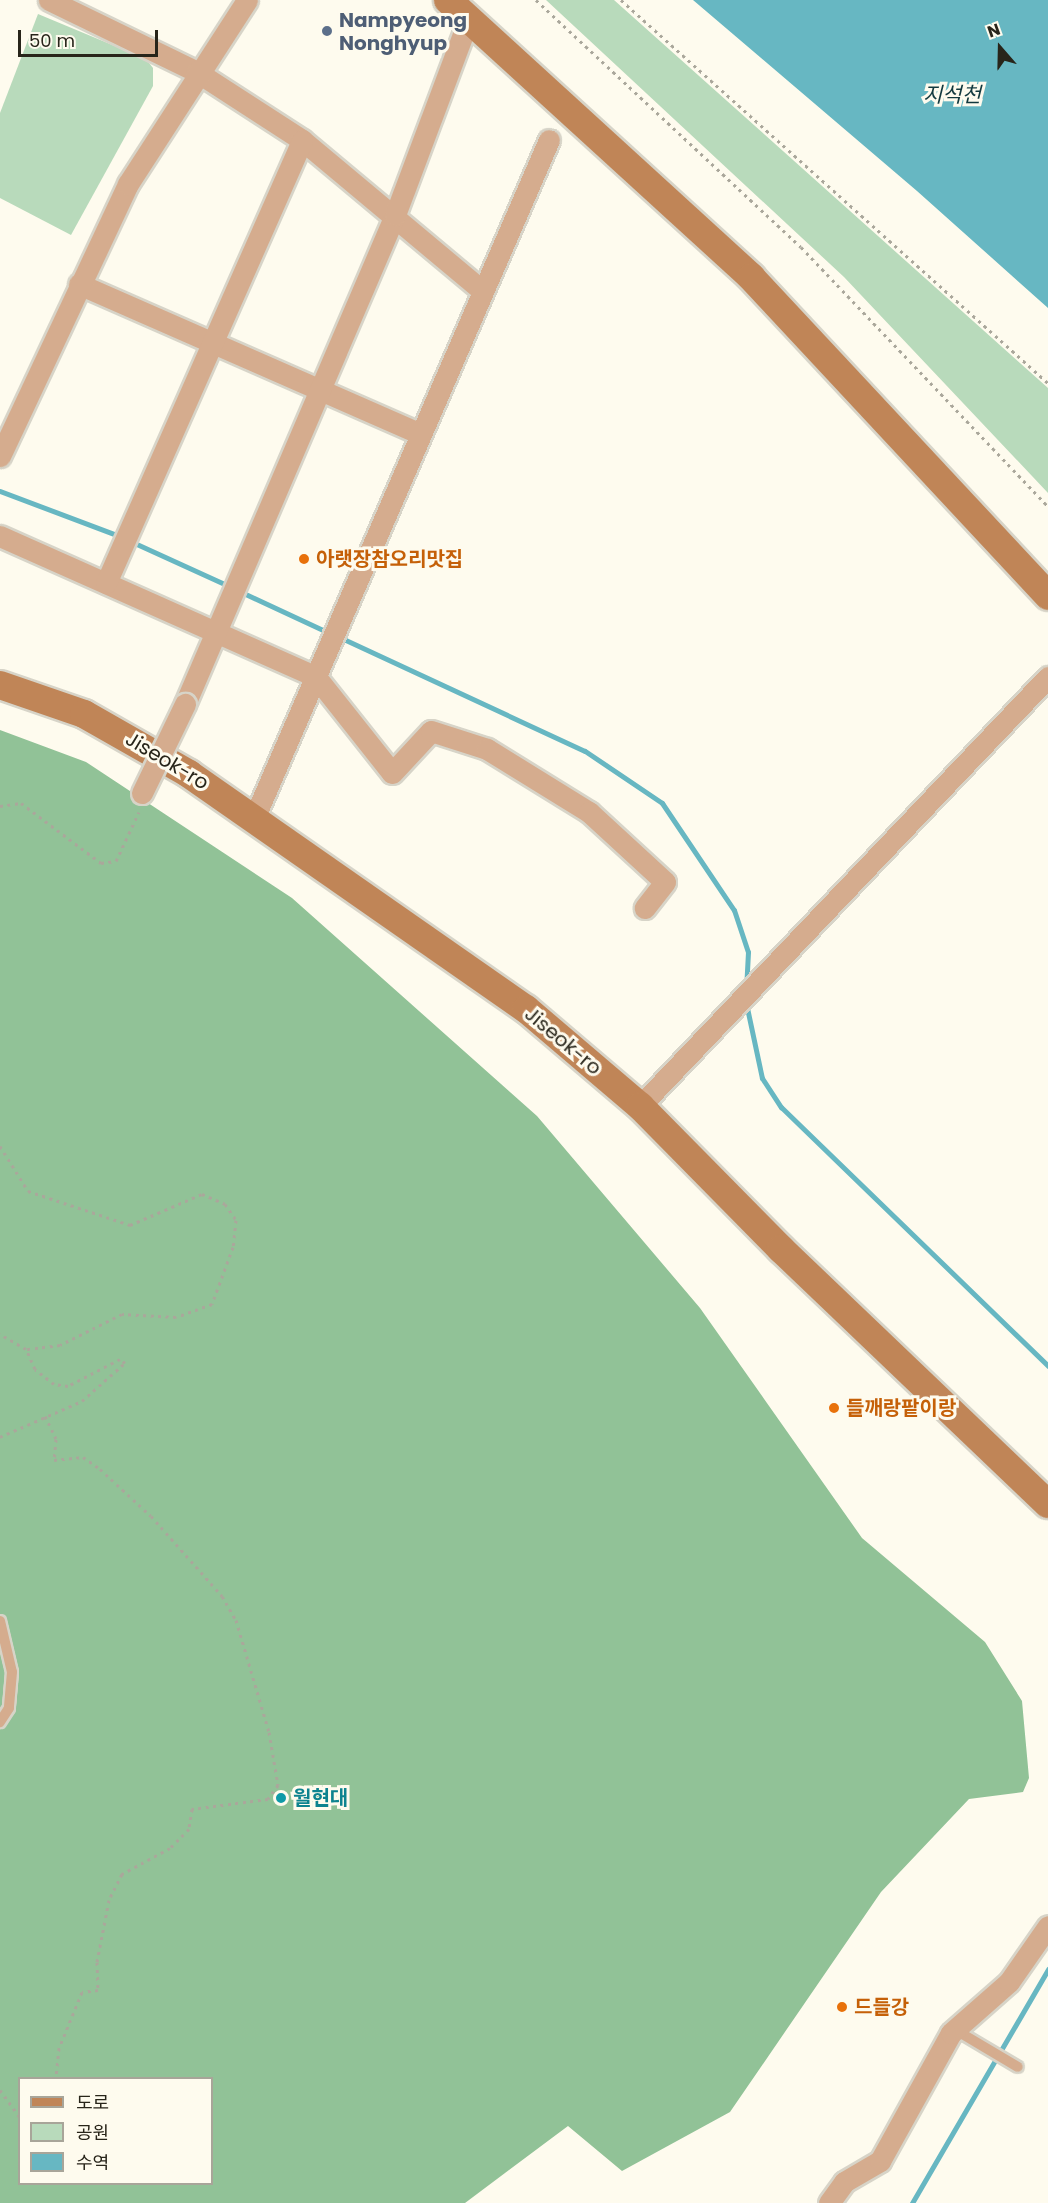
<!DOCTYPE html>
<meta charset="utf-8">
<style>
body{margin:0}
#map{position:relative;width:1048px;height:2203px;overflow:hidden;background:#fefbee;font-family:Poppins,"Noto Sans KR",sans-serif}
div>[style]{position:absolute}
.green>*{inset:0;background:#b8dabb}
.forest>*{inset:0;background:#91c297}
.water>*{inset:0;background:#67b7c2}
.stream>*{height:5px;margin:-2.5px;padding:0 2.5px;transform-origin:2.5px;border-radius:2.5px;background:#67b7c2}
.path>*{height:3px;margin-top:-1.5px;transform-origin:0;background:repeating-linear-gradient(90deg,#aaa79b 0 3px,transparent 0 7.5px)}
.roads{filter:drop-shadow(2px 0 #d7d4c8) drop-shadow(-2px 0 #d7d4c8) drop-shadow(0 2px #d7d4c8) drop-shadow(0 -2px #d7d4c8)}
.lane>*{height:10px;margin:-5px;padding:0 5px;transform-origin:5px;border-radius:5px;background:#d5ac8e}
.street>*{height:21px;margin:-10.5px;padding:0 10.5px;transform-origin:10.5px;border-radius:10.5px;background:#d5ac8e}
.secondary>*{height:28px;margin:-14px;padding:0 14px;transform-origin:14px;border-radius:14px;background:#c08557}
.bridges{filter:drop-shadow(2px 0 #d7d4c8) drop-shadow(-2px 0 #d7d4c8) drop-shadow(0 2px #d7d4c8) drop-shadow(0 -2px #d7d4c8)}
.street-bridge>*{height:21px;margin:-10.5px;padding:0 10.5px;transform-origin:10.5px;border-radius:10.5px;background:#d5ac8e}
.dots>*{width:16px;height:16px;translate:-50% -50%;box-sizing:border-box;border:3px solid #fefbee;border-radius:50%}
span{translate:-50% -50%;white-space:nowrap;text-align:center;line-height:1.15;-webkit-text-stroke:6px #fefbee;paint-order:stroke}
.service-label{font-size:20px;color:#4e5e75;font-weight:700}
.left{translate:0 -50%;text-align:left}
.food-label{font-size:20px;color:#c56008;font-weight:700}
.street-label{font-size:20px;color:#28251a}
.culture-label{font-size:20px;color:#0d838f;font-weight:700}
.water-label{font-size:21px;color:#12393e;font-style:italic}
.legend{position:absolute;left:18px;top:2077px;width:195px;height:108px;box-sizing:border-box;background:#fefbee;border:2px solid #a8a599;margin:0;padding:8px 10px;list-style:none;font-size:18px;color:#28251a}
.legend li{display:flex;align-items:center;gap:12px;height:30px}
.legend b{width:30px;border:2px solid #a8a599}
.north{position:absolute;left:970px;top:18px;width:60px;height:60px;-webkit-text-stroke:4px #fefbee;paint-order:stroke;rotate:340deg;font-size:16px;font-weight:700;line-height:24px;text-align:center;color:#28251a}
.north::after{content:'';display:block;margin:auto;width:21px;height:27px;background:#28251a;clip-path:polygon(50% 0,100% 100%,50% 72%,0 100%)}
.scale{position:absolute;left:18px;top:30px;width:140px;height:27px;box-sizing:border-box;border:3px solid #28251a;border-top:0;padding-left:8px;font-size:18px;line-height:21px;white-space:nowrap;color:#28251a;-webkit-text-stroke:4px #fefbee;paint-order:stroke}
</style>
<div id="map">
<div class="green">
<i style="clip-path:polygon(546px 0,614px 0,1048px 388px,1048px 493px,844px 277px)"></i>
<i style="clip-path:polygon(38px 14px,146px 59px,153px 68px,153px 86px,71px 235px,0 198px,0 113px)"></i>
</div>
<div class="forest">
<i style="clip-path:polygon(evenodd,0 730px,86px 762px,292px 898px,537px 1116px,700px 1308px,862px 1538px,985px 1642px,1022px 1701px,1029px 1778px,1023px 1792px,969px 1799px,881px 1892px,730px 2112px,622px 2171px,568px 2126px,465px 2203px,0 2203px,0 730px,20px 2078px,212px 2078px,212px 2184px,20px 2184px,20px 2078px)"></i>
</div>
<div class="water">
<i style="clip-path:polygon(693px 0,1048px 0,1048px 308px,917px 191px)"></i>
</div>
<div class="stream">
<i style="left:0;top:491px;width:130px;rotate:20.7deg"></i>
<i style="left:130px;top:541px;width:111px;rotate:24.5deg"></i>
<i style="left:239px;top:591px;width:99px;rotate:25deg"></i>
<i style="left:337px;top:636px;width:273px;rotate:24.9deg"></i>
<i style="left:585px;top:751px;width:93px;rotate:34deg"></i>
<i style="left:662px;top:803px;width:129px;rotate:56.1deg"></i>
<i style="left:734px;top:910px;width:44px;rotate:71.6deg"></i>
<i style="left:748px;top:952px;width:33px;rotate:93deg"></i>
<i style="left:746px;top:1003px;width:77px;rotate:78deg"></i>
<i style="left:762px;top:1078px;width:35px;rotate:57deg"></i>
<i style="left:781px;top:1107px;width:372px;rotate:44.1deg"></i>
<i style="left:912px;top:2203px;width:271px;rotate:-59.8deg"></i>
</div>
<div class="path">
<i style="left:536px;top:0;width:362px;rotate:43deg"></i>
<i style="left:801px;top:247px;width:358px;rotate:46.4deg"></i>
<i style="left:621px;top:0;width:574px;rotate:41.89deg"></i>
<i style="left:0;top:806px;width:21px;rotate:-8deg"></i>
<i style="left:21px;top:803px;width:100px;rotate:36.9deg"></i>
<i style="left:101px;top:863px;width:15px;rotate:-8deg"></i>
<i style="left:116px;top:861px;width:54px;rotate:-64.9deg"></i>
<i style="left:0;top:1146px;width:53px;rotate:58.1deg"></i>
<i style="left:28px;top:1191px;width:108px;rotate:18.4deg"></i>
<i style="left:130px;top:1225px;width:78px;rotate:-23.3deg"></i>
<i style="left:202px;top:1194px;width:25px;rotate:23deg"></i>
<i style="left:225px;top:1204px;width:19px;rotate:55deg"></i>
<i style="left:236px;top:1220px;width:27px;rotate:96deg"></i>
<i style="left:233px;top:1247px;width:61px;rotate:110.2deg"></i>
<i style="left:212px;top:1304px;width:38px;rotate:160deg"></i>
<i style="left:176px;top:1317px;width:54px;rotate:-176.8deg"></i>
<i style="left:122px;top:1314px;width:69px;rotate:153.4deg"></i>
<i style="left:60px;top:1345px;width:34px;rotate:173deg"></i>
<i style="left:26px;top:1349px;width:30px;rotate:-150deg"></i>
<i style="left:45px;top:1416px;width:25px;rotate:64deg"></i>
<i style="left:56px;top:1439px;width:21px;rotate:95deg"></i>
<i style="left:54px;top:1460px;width:29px;rotate:-6deg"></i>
<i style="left:83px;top:1457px;width:21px;rotate:35deg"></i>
<i style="left:100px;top:1469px;width:69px;rotate:42.7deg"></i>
<i style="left:151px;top:1516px;width:107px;rotate:48.4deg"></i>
<i style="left:222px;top:1596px;width:28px;rotate:60deg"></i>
<i style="left:236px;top:1620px;width:117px;rotate:73.6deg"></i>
<i style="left:269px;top:1732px;width:54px;rotate:80.4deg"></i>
<i style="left:278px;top:1785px;width:17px;rotate:126deg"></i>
<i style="left:268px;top:1799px;width:77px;rotate:172.5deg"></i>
<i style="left:192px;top:1809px;width:20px;rotate:99deg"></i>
<i style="left:189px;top:1829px;width:27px;rotate:135deg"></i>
<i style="left:170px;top:1848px;width:55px;rotate:151.6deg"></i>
<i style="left:122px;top:1874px;width:29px;rotate:117deg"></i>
<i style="left:109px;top:1900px;width:63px;rotate:101deg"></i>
<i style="left:97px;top:1962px;width:28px;rotate:88deg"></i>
<i style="left:98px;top:1990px;width:16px;rotate:173deg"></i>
<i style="left:82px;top:1992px;width:61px;rotate:112.3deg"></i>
<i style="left:59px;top:2048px;width:30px;rotate:96deg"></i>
<i style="left:0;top:1437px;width:90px;rotate:-23.7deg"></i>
<i style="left:82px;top:1401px;width:57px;rotate:-41.5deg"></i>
<i style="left:125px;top:1363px;width:6px;rotate:-141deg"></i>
<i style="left:120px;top:1359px;width:59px;rotate:152.6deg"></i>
<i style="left:68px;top:1386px;width:14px;rotate:-172deg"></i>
<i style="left:54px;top:1384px;width:24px;rotate:-142deg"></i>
<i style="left:35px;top:1369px;width:22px;rotate:-114deg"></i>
<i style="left:0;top:2090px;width:34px;rotate:54deg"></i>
</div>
<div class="roads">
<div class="lane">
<i style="left:0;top:1621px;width:52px;rotate:76.8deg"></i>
<i style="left:12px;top:1672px;width:36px;rotate:95deg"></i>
<i style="left:9px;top:1708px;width:17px;rotate:123deg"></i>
<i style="left:954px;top:2029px;width:74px;rotate:30.7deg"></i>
</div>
<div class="street">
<i style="left:49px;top:0;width:165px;rotate:25.9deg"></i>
<i style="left:197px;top:72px;width:125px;rotate:32.9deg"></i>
<i style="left:302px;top:140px;width:232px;rotate:39.9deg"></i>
<i style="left:79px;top:284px;width:373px;rotate:23.7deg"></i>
<i style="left:0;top:456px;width:301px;rotate:-64.8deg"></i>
<i style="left:128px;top:184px;width:219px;rotate:-57.1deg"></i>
<i style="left:0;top:536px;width:346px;rotate:24deg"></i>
<i style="left:316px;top:677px;width:122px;rotate:51.6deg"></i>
<i style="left:392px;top:773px;width:57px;rotate:-47.1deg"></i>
<i style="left:431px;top:731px;width:59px;rotate:17.8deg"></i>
<i style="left:487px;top:749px;width:120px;rotate:31.7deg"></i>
<i style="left:589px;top:812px;width:103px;rotate:42.6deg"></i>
<i style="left:665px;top:882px;width:33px;rotate:128deg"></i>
<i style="left:106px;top:583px;width:484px;rotate:-66.1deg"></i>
<i style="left:185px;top:704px;width:532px;rotate:-66.76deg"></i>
<i style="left:395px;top:215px;width:210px;rotate:-69.4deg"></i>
<i style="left:255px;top:816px;width:737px;rotate:-66.5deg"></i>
<i style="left:640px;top:1106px;width:592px;rotate:-46.44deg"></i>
<i style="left:829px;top:2203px;width:26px;rotate:-54deg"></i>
<i style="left:844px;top:2182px;width:42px;rotate:-30.3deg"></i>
<i style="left:880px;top:2161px;width:146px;rotate:-61deg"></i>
<i style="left:951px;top:2033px;width:77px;rotate:-41.3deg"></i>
<i style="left:1009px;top:1982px;width:68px;rotate:-55.1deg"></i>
</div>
<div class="secondary">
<i style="left:448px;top:0;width:411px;rotate:42.4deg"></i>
<i style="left:751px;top:277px;width:436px;rotate:47deg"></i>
<i style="left:0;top:685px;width:89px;rotate:19deg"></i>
<i style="left:84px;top:714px;width:121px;rotate:29.7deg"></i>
<i style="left:189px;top:774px;width:411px;rotate:34.9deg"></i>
<i style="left:526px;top:1009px;width:150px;rotate:40.4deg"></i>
<i style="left:640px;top:1106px;width:201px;rotate:45.4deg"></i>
<i style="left:781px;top:1249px;width:369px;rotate:43.7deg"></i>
</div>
</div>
<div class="bridges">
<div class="street-bridge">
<i style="left:142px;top:793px;width:99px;rotate:-64.2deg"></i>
</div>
</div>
<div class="dots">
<i style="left:327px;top:31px;background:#5c6f8a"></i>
<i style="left:304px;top:559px;background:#e8710a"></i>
<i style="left:834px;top:1408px;background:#e8710a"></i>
<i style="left:281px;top:1798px;background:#0f9aa8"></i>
<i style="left:842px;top:2007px;background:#e8710a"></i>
</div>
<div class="service-label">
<span class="left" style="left:339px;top:32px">Nampyeong<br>Nonghyup</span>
</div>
<div class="food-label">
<span class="left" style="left:316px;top:559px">아랫장참오리맛집</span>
<span class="left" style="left:846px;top:1408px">들깨랑팥이랑</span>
<span class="left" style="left:854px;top:2007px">드들강</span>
</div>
<div class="street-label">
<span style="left:167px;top:761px;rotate:31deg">Jiseok-ro</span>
<span style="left:563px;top:1041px;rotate:40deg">Jiseok-ro</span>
</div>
<div class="culture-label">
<span class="left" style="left:293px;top:1798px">월현대</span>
</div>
<div class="water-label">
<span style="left:952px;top:95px">지석천</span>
</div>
<ul class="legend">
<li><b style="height:8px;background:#c08557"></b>도로</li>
<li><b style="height:16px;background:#b8dabb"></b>공원</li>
<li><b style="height:16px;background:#67b7c2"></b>수역</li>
</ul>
<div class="north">N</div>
<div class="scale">50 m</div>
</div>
